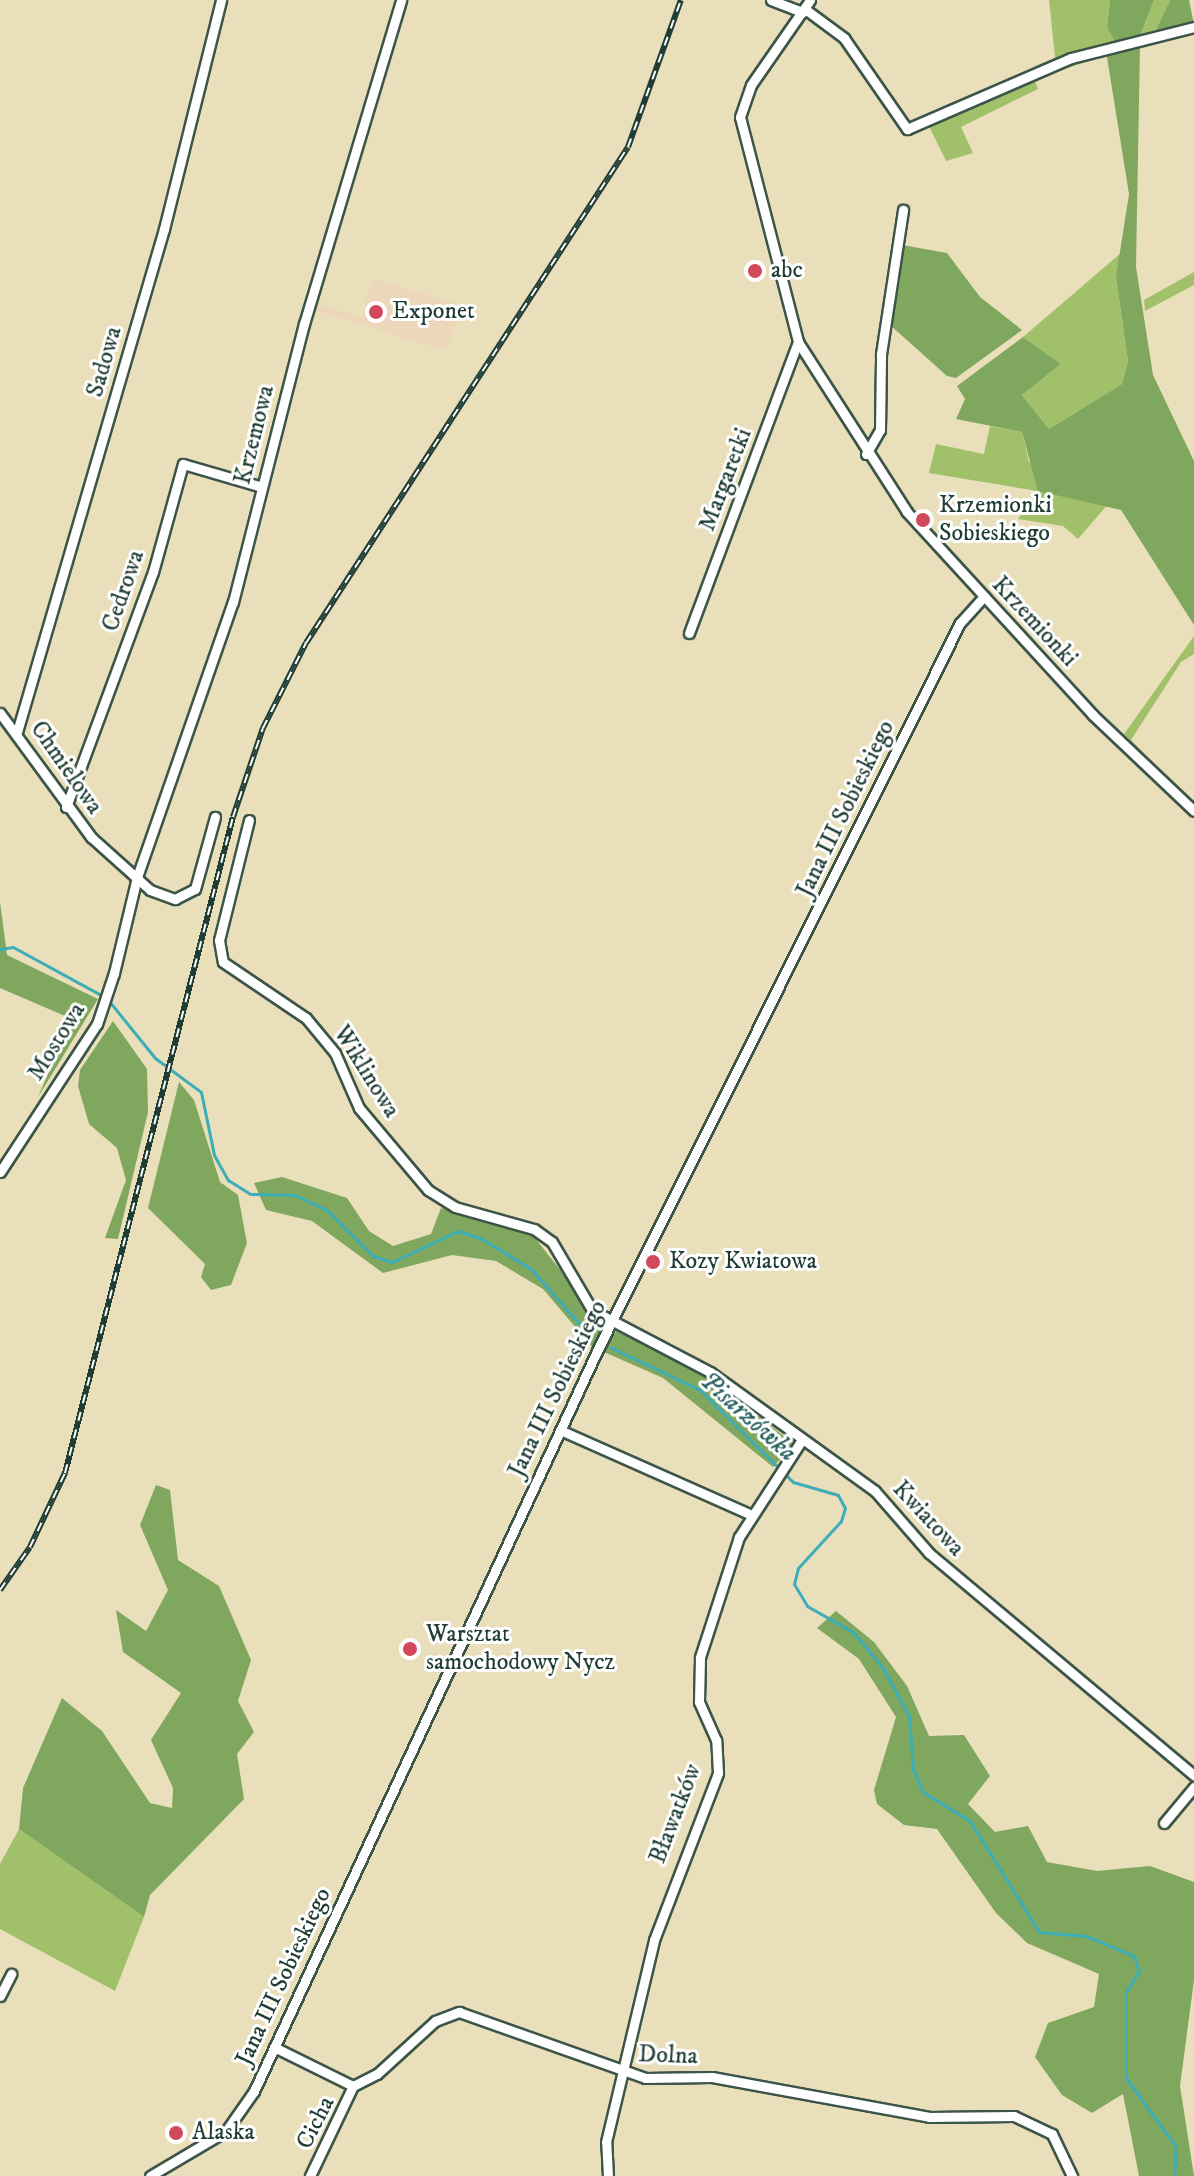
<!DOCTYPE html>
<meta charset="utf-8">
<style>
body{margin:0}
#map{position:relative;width:1194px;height:2176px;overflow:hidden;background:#eadfbb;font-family:"IM FELL DW Pica",serif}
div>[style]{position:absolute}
.built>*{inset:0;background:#edd7ba}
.green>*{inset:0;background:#a0c16a}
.forest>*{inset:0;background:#80a75e}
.stream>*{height:3px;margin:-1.5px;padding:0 1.5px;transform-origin:1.5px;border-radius:1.5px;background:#3dadb7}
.roads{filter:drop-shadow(2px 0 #3d5548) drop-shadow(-2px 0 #3d5548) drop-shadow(0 2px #3d5548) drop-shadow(0 -2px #3d5548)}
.minor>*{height:9px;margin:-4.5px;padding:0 4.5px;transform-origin:4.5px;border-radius:4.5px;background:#fff}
.rail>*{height:6px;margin-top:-3px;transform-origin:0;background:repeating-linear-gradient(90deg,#fff 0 9px,#1f3d34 0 18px);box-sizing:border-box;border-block:2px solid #1f3d34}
.dots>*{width:22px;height:22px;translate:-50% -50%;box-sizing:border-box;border:4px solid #fff;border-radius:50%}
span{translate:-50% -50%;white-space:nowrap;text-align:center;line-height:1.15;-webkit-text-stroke:6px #fff;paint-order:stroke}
.poi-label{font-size:24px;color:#1f3d34}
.left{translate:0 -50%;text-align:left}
.street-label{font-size:24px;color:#1f3d34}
.water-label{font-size:26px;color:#2a6462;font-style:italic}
</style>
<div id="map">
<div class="built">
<i style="clip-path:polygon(372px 279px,462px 305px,446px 351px,314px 310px,316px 303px,362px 318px)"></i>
</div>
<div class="green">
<i style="clip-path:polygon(1049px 0,1110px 0,1107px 27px,1115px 42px,1033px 67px,1055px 58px)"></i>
<i style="clip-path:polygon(1154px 0,1170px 0,1154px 34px,1140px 36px)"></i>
<i style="clip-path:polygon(1194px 29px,1034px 78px,1038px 89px,961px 127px,973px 153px,946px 161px,928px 124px,1072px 61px)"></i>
<i style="clip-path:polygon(1121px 253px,1116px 277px,1128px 361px,1122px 384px,1049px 429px,1022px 395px,1061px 364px,1023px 337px)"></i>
<i style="clip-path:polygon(1194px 272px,1194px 285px,1145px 311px,1144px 300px)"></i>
<i style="clip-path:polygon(990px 426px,1022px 432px,1029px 462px,1086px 500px,1110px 502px,1078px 539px,1063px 526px,1018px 519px,1037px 491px,929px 473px,936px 444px,984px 454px)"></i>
<i style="clip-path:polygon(1194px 636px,1194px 654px,1181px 662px,1131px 740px,1194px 805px,1124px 734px)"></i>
<i style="clip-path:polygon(19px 1829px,144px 1917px,115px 1991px,0 1929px,0 1864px)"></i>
</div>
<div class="forest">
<i style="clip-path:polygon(1110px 0,1154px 0,1140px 36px,1115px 42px,1107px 27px)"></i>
<i style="clip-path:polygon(1170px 0,1189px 0,1194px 24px,1154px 34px)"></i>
<i style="clip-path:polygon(1140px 44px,1136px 267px,1153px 375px,1194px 461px,1194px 625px,1121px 510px,1038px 491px,1022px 432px,956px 419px,965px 399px,957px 386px,1023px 337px,1061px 364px,1022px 395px,1049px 429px,1122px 384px,1128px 361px,1116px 277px,1129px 194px,1106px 51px)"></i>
<i style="clip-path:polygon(902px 245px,947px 253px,980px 297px,1022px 330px,956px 378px,947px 376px,890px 325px)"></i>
<i style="clip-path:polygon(0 902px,7px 955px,98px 999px,38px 1097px,72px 1019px,0 988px)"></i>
<i style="clip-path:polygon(113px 1021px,147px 1069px,148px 1112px,118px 1239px,105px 1238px,126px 1180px,117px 1148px,89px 1124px,78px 1086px,80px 1070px)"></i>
<i style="clip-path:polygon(179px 1082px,194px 1100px,220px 1182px,238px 1195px,247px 1243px,231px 1285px,211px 1290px,201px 1277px,205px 1264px,148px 1208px)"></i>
<i style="clip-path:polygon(282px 1177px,347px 1198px,369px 1231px,393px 1246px,431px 1234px,441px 1208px,531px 1233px,604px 1325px,593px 1348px,543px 1289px,496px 1261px,452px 1255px,383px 1273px,312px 1221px,266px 1210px,254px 1183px)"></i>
<i style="clip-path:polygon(616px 1331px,707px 1376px,794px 1444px,773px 1467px,663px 1378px,604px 1352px)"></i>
<i style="clip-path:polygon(156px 1485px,170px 1490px,178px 1560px,219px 1586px,251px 1660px,238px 1701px,254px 1732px,237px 1754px,244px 1799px,150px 1895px,144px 1917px,19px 1829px,23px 1788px,62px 1698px,102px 1731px,150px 1803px,172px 1808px,173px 1788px,151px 1740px,181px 1693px,123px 1652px,116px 1610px,146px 1631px,168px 1590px,140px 1525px)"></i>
<i style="clip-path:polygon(836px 1611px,874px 1642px,907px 1686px,929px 1736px,964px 1735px,990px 1776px,968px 1804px,995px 1832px,1028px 1826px,1047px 1862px,1097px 1871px,1150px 1866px,1194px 1882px,1194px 1980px,1180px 2086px,1194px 2176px,1139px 2176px,1123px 2094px,1092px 2113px,1062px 2095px,1035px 2057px,1048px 2023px,1094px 2007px,1099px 1974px,1027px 1943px,996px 1913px,937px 1829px,904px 1825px,877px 1804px,874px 1790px,896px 1717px,859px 1659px,817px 1628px)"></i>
</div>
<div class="stream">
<i style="left:0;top:949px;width:13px;rotate:-9deg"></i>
<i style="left:13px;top:947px;width:102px;rotate:28.6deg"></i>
<i style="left:109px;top:1001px;width:73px;rotate:51.1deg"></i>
<i style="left:155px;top:1058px;width:57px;rotate:36.5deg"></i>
<i style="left:201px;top:1092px;width:64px;rotate:78.3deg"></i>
<i style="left:214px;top:1155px;width:29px;rotate:61deg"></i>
<i style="left:228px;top:1180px;width:26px;rotate:32deg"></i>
<i style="left:250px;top:1194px;width:45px;rotate:1.3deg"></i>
<i style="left:295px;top:1195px;width:35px;rotate:25deg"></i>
<i style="left:327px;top:1210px;width:65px;rotate:45deg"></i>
<i style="left:373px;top:1256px;width:20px;rotate:18deg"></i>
<i style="left:392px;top:1262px;width:73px;rotate:-25.2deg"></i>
<i style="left:458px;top:1231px;width:25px;rotate:18deg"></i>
<i style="left:482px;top:1239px;width:57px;rotate:31.5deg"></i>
<i style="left:531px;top:1269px;width:92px;rotate:48.5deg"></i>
<i style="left:610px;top:1347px;width:100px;rotate:25.5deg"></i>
<i style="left:700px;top:1390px;width:131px;rotate:44.7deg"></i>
<i style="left:793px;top:1482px;width:47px;rotate:16.1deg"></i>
<i style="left:838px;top:1495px;width:15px;rotate:62deg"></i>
<i style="left:845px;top:1508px;width:14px;rotate:107deg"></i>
<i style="left:841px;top:1521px;width:64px;rotate:132.5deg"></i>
<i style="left:798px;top:1568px;width:16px;rotate:104deg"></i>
<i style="left:794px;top:1584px;width:26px;rotate:59deg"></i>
<i style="left:807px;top:1606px;width:53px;rotate:29.5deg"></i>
<i style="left:853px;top:1632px;width:47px;rotate:50.2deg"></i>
<i style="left:883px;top:1668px;width:55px;rotate:61.6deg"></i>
<i style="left:909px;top:1716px;width:53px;rotate:85.7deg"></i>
<i style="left:913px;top:1769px;width:25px;rotate:67deg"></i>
<i style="left:923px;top:1792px;width:55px;rotate:31.7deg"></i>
<i style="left:970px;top:1821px;width:131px;rotate:58.1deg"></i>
<i style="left:1039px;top:1932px;width:47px;rotate:4.9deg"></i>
<i style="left:1086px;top:1936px;width:52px;rotate:22.6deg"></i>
<i style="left:1134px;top:1956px;width:16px;rotate:72deg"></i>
<i style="left:1139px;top:1971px;width:25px;rotate:122deg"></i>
<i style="left:1126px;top:1992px;width:86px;rotate:90deg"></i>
<i style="left:1126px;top:2078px;width:85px;rotate:54.1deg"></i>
<i style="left:1176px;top:2147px;width:29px;rotate:94deg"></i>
</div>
<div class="roads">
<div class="minor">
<i style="left:771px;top:0;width:34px;rotate:21deg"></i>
<i style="left:810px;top:0;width:103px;rotate:124.8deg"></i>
<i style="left:751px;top:85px;width:34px;rotate:109deg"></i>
<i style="left:740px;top:117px;width:232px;rotate:75.5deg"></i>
<i style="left:798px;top:342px;width:202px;rotate:57.3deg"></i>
<i style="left:907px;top:512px;width:275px;rotate:47.5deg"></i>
<i style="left:1093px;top:715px;width:139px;rotate:43.5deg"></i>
<i style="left:805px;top:9px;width:49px;rotate:36.6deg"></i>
<i style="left:844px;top:38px;width:111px;rotate:55.3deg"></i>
<i style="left:907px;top:129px;width:179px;rotate:-23.4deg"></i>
<i style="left:1071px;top:58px;width:127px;rotate:-14.1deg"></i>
<i style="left:866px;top:454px;width:28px;rotate:-60deg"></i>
<i style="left:880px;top:430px;width:76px;rotate:-89.2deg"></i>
<i style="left:881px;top:354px;width:146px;rotate:-81.3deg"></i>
<i style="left:689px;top:633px;width:311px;rotate:-69.5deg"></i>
<i style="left:0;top:713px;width:154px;rotate:53.7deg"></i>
<i style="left:91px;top:837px;width:79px;rotate:41.9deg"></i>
<i style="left:150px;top:890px;width:27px;rotate:20deg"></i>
<i style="left:175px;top:899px;width:22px;rotate:-27deg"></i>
<i style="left:195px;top:889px;width:75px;rotate:-74.5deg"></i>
<i style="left:17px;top:732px;width:524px;rotate:-73.71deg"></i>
<i style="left:164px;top:229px;width:236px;rotate:-76deg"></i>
<i style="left:66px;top:807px;width:251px;rotate:-69.7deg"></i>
<i style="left:153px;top:572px;width:112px;rotate:-74.5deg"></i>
<i style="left:183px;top:464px;width:82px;rotate:16.2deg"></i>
<i style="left:249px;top:820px;width:124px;rotate:104deg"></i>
<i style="left:219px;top:940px;width:22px;rotate:80deg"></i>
<i style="left:223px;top:962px;width:100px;rotate:34deg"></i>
<i style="left:306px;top:1018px;width:45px;rotate:50.4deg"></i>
<i style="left:335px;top:1053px;width:60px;rotate:66.4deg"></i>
<i style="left:359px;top:1108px;width:107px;rotate:49.9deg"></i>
<i style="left:428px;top:1190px;width:32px;rotate:32deg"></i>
<i style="left:455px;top:1207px;width:82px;rotate:15.6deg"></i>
<i style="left:534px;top:1229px;width:22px;rotate:36deg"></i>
<i style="left:552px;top:1242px;width:79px;rotate:59.5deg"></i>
<i style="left:592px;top:1310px;width:133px;rotate:27.7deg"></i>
<i style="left:710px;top:1372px;width:203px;rotate:35.8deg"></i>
<i style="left:875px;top:1491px;width:82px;rotate:48.9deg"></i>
<i style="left:929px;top:1553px;width:346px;rotate:40deg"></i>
<i style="left:0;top:1172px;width:177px;rotate:-56.8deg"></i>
<i style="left:97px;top:1024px;width:54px;rotate:-71.6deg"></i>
<i style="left:114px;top:973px;width:99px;rotate:-76.5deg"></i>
<i style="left:137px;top:877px;width:291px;rotate:-70.8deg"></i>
<i style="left:233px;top:602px;width:287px;rotate:-75.7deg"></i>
<i style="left:304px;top:324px;width:338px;rotate:-73.3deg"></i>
<i style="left:560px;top:1430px;width:210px;rotate:23.9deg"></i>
<i style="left:1164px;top:1823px;width:47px;rotate:-50.2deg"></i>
<i style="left:0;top:1996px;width:25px;rotate:-63deg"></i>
<i style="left:274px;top:2047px;width:88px;rotate:26.3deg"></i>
<i style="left:353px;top:2086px;width:27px;rotate:-27deg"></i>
<i style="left:377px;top:2074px;width:79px;rotate:-42.4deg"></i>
<i style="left:435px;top:2021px;width:26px;rotate:-21deg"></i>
<i style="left:459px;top:2012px;width:197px;rotate:19.5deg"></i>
<i style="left:645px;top:2078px;width:67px;rotate:-0.9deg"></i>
<i style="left:712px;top:2077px;width:221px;rotate:10.4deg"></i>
<i style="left:929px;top:2117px;width:85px;rotate:-0.7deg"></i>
<i style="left:1014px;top:2116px;width:42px;rotate:25.3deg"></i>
<i style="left:1052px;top:2134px;width:47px;rotate:64.5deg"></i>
<i style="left:150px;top:2176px;width:88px;rotate:-30.6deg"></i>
<i style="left:226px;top:2131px;width:49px;rotate:-55deg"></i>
<i style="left:254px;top:2091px;width:816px;rotate:-65.13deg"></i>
<i style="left:597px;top:1351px;width:813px;rotate:-63.5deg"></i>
<i style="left:960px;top:623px;width:36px;rotate:-48deg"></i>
<i style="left:310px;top:2176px;width:100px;rotate:-64.5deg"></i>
<i style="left:608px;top:2176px;width:34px;rotate:-93deg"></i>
<i style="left:606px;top:2142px;width:208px;rotate:-76.6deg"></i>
<i style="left:654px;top:1940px;width:179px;rotate:-69deg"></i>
<i style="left:718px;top:1773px;width:33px;rotate:-93deg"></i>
<i style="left:716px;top:1740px;width:42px;rotate:-114.1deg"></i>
<i style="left:699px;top:1702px;width:45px;rotate:-88.7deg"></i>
<i style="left:700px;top:1657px;width:126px;rotate:-72deg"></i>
<i style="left:739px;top:1537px;width:114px;rotate:-57.1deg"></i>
</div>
</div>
<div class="rail">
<i style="left:0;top:1590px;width:52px;rotate:-55.1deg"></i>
<i style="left:30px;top:1547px;width:82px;rotate:-64.7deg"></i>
<i style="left:65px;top:1473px;width:677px;rotate:-75.64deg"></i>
<i style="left:233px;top:817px;width:94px;rotate:-71.4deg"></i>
<i style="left:263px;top:728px;width:95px;rotate:-63.2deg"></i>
<i style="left:306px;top:643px;width:591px;rotate:-57.01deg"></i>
<i style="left:628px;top:147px;width:156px;rotate:-70.2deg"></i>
</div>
<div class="dots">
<i style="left:755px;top:271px;background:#d1495b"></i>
<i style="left:376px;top:312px;background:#d1495b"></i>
<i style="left:923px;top:520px;background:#d1495b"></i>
<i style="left:653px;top:1262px;background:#d1495b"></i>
<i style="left:410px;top:1649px;background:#d1495b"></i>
<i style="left:176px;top:2133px;background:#d1495b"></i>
</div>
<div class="poi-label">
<span class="left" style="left:771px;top:271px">abc</span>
<span class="left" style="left:392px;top:312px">Exponet</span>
<span class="left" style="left:939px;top:520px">Krzemionki<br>Sobieskiego</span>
<span class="left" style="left:669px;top:1262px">Kozy Kwiatowa</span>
<span class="left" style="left:426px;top:1649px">Warsztat<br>samochodowy Nycz</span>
<span class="left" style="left:192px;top:2133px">Alaska</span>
</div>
<div class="street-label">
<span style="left:105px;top:362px;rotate:-74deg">Sadowa</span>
<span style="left:255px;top:435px;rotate:-76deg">Krzemowa</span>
<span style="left:726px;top:480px;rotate:-69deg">Margaretki</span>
<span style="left:124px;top:591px;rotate:-71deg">Cedrowa</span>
<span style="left:1034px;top:622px;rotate:47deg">Krzemionki</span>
<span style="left:66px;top:768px;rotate:55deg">Chmielowa</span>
<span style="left:846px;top:809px;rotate:-64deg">Jana III Sobieskiego</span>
<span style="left:57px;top:1042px;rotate:-58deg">Mostowa</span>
<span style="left:366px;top:1072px;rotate:58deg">Wiklinowa</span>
<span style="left:558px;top:1389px;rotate:-64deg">Jana III Sobieskiego</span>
<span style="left:928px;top:1519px;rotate:47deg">Kwiatowa</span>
<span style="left:676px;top:1814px;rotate:-69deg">Bławatków</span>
<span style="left:284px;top:1977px;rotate:-65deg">Jana III Sobieskiego</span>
<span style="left:668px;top:2056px;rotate:2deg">Dolna</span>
<span style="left:316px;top:2123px;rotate:-63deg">Cicha</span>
</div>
<div class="water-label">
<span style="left:748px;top:1417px;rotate:42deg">Pisarzówka</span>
</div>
</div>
